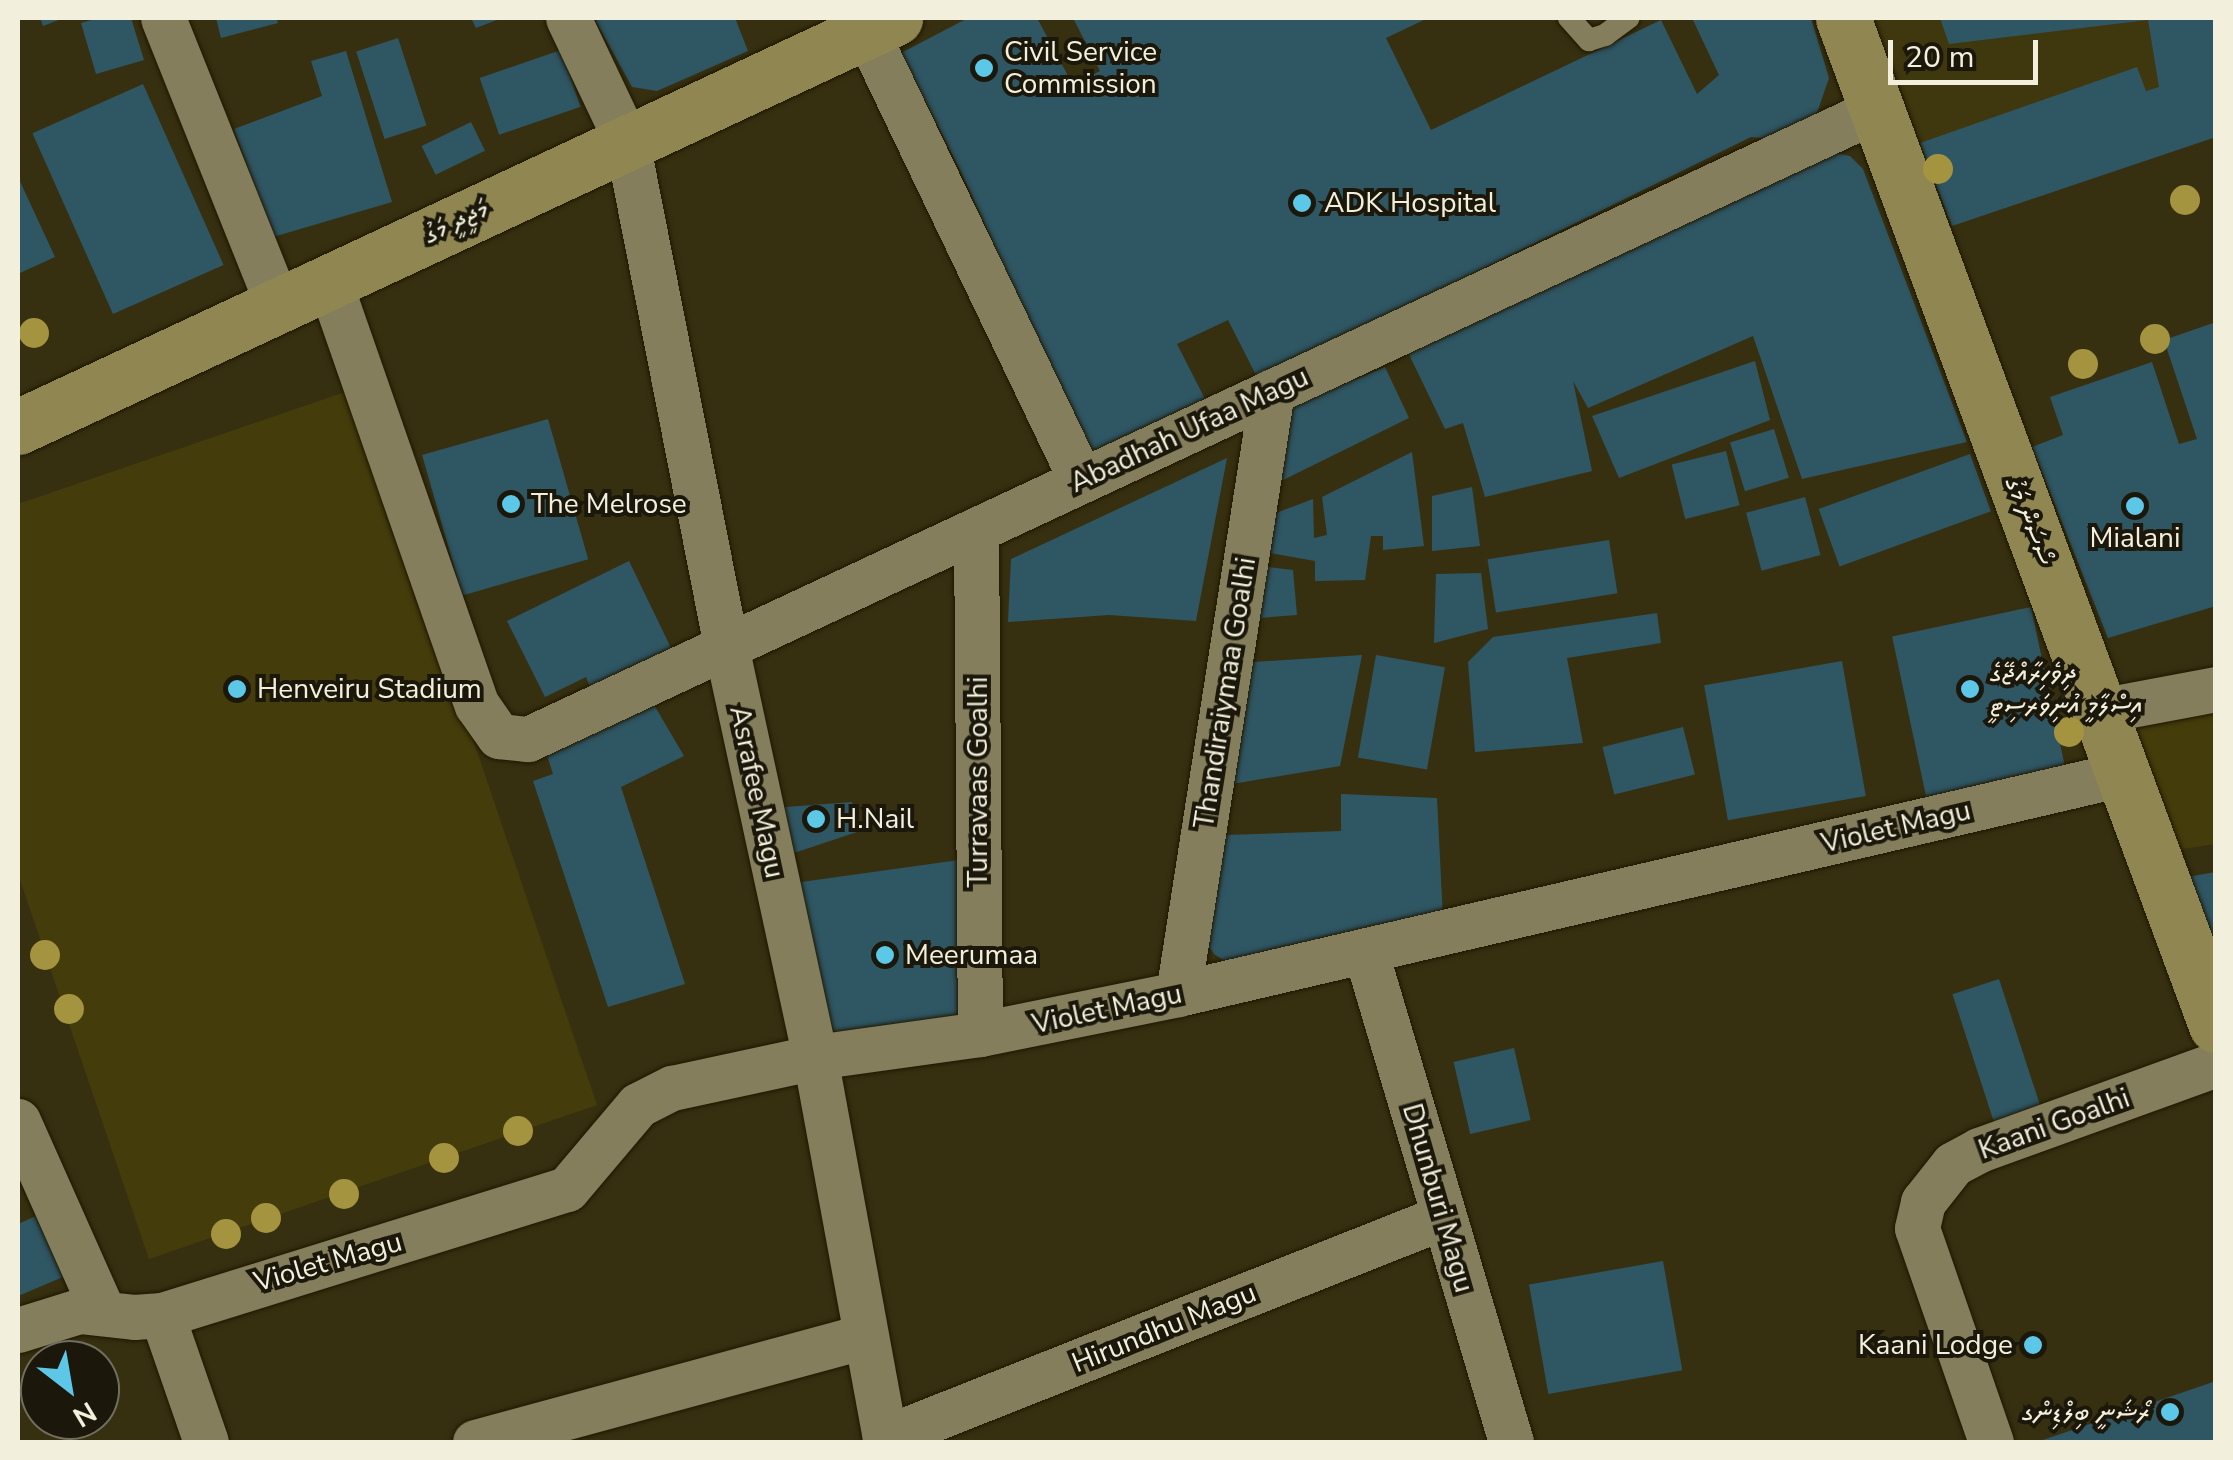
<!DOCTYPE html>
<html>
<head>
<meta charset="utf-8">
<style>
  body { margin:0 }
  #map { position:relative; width:2233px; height:1460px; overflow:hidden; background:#373010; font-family:"Nunito Sans","Noto Sans Thaana",sans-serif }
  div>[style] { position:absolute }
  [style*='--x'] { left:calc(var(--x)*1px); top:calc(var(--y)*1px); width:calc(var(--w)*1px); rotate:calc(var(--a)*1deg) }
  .built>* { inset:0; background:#3f370e }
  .green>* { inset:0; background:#453c0b }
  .building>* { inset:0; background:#2f5663; transform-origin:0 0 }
  .roads { filter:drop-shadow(0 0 2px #1e1800) drop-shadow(0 0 2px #1e1800) }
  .lane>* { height:22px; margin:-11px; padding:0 11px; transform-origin:11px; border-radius:11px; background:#847e5c }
  .street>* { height:45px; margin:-22.5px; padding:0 22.5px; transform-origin:22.5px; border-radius:22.5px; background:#847e5c }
  .secondary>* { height:55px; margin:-27.5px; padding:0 27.5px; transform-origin:27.5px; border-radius:27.5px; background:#8f8652 }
  .trees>* { width:30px; height:30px; margin:-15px; border-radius:50%; background:#a49440 }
  .dots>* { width:28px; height:28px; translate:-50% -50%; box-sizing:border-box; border:5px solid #1b180b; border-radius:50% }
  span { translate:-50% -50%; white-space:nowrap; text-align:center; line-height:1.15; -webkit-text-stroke:8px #1b180b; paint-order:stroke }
  .poi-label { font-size:28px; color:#f2efdc }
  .left { translate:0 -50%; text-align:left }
  .right { translate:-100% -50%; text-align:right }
  .street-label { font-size:28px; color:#f2efdc }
  .frame { position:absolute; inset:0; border:20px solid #f2efdc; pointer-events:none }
  .north { position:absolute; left:20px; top:1340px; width:100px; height:100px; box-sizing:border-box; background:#1b180b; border:2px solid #716e5f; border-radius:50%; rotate:149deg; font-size:28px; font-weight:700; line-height:40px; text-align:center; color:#f2efdc }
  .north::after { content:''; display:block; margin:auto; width:35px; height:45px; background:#5dc7e8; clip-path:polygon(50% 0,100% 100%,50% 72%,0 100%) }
  .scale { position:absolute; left:1888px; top:40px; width:150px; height:45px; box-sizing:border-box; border:5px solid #f2efdc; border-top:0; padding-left:12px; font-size:30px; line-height:35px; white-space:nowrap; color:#f2efdc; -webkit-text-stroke:8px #1b180b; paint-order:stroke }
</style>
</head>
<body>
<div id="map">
  <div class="built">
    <i style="clip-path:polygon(1873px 18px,2215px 18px,2215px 137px,1952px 226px)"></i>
  </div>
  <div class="green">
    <i style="clip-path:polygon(354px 389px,597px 1105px,149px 1259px,18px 874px,18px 504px)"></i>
    <i style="clip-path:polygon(2215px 709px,2215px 844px,2162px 852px,2116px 726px)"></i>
  </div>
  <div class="building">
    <i style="clip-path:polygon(40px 18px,64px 18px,43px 26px)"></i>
    <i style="clip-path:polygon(98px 18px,131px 18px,144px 60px,96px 74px,81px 23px)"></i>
    <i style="clip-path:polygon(216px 18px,276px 18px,278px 23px,221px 38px)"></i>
    <i style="clip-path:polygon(471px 18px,502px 18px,476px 28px)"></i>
    <i style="clip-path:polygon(594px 18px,735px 18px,748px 51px,657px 91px,632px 87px)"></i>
    <i style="clip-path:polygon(968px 18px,1037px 18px,1073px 85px,1100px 71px,1073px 18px,1428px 18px,1386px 38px,1431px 130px,1661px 20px,1697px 94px,1719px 75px,1692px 18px,1811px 18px,1829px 78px,1817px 113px,1769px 139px,1751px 137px,1258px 379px,1228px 320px,1177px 344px,1205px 399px,1090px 456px,961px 172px,901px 53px)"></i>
    <i style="clip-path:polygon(1940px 18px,2216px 18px,2216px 137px,1952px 226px,1920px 143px,2137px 67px,2146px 91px,2159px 87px,2148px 20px,1949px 44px)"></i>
    <i style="left:398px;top:38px;width:92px;height:44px;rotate:72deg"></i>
    <i style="left:561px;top:50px;width:60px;height:86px;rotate:71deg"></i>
    <i style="clip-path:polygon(346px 51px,392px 202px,273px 237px,234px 129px,322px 96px,311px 61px)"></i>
    <i style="left:143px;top:84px;width:198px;height:121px;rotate:66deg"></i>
    <i style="left:471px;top:122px;width:32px;height:55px;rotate:64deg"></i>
    <i style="clip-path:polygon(1835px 153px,1850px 156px,1863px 169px,1967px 442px,1802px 479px,1753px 336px,1588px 408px,1573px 381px,1592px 471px,1485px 497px,1463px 423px,1445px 429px,1405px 346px)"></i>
    <i style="clip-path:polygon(18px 177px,55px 257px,20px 273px,18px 267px)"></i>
    <i style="clip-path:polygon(2216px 322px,2216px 606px,2108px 638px,2032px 447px,2063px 435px,2050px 397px,2152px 362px,2179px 444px,2197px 439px,2164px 340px)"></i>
    <i style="clip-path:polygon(1755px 361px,1770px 420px,1619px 478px,1592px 416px)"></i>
    <i style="clip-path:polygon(1385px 367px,1409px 418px,1281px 481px,1291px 406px)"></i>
    <i style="left:548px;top:419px;width:146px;height:131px;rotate:74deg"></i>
    <i style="left:1774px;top:429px;width:51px;height:46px;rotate:73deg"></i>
    <i style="left:1726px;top:451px;width:56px;height:56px;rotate:76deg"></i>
    <i style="clip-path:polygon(1412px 452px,1424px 546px,1383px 550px,1383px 536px,1371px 536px,1365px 580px,1315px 581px,1315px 561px,1259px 551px,1268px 516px,1313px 499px,1314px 538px,1327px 535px,1322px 497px)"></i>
    <i style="left:1970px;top:454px;width:61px;height:161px;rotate:70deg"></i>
    <i style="clip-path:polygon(1227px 458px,1196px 621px,1109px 615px,1008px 622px,1011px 559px)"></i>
    <i style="clip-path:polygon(1472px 487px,1480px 546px,1432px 551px,1432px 496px)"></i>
    <i style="left:1805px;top:497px;width:60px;height:61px;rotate:75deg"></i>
    <i style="left:1609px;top:540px;width:54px;height:123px;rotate:81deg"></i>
    <i style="clip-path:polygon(629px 561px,672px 650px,591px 689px,586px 677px,545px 697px,507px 621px)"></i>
    <i style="clip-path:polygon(1259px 566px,1293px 570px,1297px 615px,1246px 619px)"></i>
    <i style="clip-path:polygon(1481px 573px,1488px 629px,1434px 643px,1436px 574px)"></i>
    <i style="left:2031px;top:607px;width:164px;height:142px;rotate:78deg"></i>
    <i style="clip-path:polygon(1657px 613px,1661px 643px,1567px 658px,1583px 743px,1475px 752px,1468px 662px,1493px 637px)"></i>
    <i style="clip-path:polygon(1362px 655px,1340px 766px,1226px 785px,1253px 662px)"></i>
    <i style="left:1376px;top:655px;width:70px;height:104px;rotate:10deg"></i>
    <i style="left:1842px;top:661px;width:137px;height:140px;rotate:80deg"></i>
    <i style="clip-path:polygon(650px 698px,684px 756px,621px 787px,685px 984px,608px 1007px,533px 781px,553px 774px,544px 746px)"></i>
    <i style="left:1683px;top:727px;width:49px;height:83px;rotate:76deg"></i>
    <i style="clip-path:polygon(1341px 794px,1437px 798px,1443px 919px,1231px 965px,1214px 954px,1206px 942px,1225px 835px,1341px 831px)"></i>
    <i style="clip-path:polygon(852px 802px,860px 831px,782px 857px,773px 808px)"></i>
    <i style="clip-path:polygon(966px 859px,969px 1025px,822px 1044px,787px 884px)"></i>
    <i style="clip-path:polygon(2216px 872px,2216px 989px,2175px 879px)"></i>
    <i style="left:1999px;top:979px;width:142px;height:49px;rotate:72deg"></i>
    <i style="left:1514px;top:1048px;width:74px;height:62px;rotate:77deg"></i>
    <i style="clip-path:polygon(36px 1216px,63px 1277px,18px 1296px,18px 1224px)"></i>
    <i style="left:1663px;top:1261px;width:111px;height:136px;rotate:80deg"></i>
    <i style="clip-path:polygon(2216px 1381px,2216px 1442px,2037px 1442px)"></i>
  </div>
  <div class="roads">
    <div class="lane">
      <i style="--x:1569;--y:18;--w:30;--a:48"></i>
      <i style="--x:1589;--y:40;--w:17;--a:-17"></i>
      <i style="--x:1605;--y:35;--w:29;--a:-36"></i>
    </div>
    <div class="street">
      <i style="--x:163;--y:18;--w:309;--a:68.2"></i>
      <i style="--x:568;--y:18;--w:137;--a:64.6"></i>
      <i style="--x:627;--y:142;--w:514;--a:78.89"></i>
      <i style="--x:726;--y:646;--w:421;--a:77.8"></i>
      <i style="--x:815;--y:1057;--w:391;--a:79.6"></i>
      <i style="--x:866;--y:31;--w:498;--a:64.4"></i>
      <i style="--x:329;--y:281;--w:449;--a:70.8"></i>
      <i style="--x:477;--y:705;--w:38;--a:55"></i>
      <i style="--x:499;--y:736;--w:29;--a:6"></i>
      <i style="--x:528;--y:739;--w:1490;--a:-25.02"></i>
      <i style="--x:976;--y:530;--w:504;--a:89.55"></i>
      <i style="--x:2099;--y:711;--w:119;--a:-10.6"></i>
      <i style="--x:1366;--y:953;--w:510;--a:73.48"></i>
      <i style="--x:1178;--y:994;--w:610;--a:-81.14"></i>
      <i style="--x:18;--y:1121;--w:207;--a:66"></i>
      <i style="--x:162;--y:1315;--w:134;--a:70.9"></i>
      <i style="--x:18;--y:1330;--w:64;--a:-17.3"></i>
      <i style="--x:79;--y:1311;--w:55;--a:6.2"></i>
      <i style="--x:134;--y:1317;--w:28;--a:-4"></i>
      <i style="--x:162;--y:1315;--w:424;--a:-17.3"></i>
      <i style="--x:567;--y:1189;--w:110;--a:-49.8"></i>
      <i style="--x:638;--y:1105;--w:38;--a:-27"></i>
      <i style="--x:672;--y:1088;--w:146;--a:-12.2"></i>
      <i style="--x:815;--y:1057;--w:167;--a:-7.9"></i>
      <i style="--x:980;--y:1034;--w:202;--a:-11.4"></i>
      <i style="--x:1178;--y:994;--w:969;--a:-13.12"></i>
      <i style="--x:885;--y:1438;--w:600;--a:-21.61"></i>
      <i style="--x:475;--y:1442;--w:403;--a:-15.2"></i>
      <i style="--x:1991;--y:1442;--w:226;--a:-109.1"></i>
      <i style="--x:1917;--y:1228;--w:27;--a:-77"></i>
      <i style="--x:1923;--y:1202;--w:48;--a:-51.7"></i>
      <i style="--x:1953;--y:1164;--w:30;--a:-28"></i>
      <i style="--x:1979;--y:1150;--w:252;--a:-19.9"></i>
    </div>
    <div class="secondary">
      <i style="--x:1843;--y:18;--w:1074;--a:69.68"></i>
      <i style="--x:18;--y:427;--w:968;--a:-25"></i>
    </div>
  </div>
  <div class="trees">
    <i style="left:1938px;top:169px"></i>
    <i style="left:2185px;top:200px"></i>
    <i style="left:34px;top:333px"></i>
    <i style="left:2155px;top:339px"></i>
    <i style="left:2083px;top:364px"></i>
    <i style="left:2069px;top:732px"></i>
    <i style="left:45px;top:955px"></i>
    <i style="left:69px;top:1009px"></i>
    <i style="left:518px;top:1131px"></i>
    <i style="left:444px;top:1158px"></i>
    <i style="left:344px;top:1194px"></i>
    <i style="left:266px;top:1218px"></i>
    <i style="left:226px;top:1234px"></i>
  </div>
  <div class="dots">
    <i style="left:984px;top:68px;background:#5dc7e8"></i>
    <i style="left:1302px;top:203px;background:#5dc7e8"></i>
    <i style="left:511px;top:504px;background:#5dc7e8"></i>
    <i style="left:2135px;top:506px;background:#5dc7e8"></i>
    <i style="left:237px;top:689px;background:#5dc7e8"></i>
    <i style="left:1970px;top:689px;background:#5dc7e8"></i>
    <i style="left:816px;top:819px;background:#5dc7e8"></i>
    <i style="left:885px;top:955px;background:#5dc7e8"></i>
    <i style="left:2033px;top:1345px;background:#5dc7e8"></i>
    <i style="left:2170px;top:1412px;background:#5dc7e8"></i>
  </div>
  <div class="poi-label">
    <span class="left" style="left:1004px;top:68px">Civil Service<br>Commission</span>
    <span class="left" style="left:1324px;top:203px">ADK Hospital</span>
    <span class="left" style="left:531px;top:504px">The Melrose</span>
    <span style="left:2135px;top:538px">Mialani</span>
    <span class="left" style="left:1990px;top:689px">ދިވެހިރާއްޖޭގެ<br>އިސްލާމީ އުނިވަރސިޓީ</span>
    <span class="left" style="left:257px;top:689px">Henveiru Stadium</span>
    <span class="left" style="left:836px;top:819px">H.Nail</span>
    <span class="left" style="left:905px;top:955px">Meerumaa</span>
    <span class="right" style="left:2013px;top:1345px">Kaani Lodge</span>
    <span class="right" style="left:2150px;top:1412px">ރޯޝަނީ ބިލްޑިންގ</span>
  </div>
  <div class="street-label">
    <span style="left:456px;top:222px;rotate:-25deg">މަޖީދީ މަގު</span>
    <span style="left:1189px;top:430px;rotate:-25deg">Abadhah Ufaa Magu</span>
    <span style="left:2029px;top:521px;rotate:69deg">ސޯސަން މަގު</span>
    <span style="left:1225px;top:693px;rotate:-81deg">Thandiraiymaa Goalhi</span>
    <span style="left:978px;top:782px;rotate:-90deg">Turravaas Goalhi</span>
    <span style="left:757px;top:792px;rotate:78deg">Asrafee Magu</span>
    <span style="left:1896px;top:827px;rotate:-13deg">Violet Magu</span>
    <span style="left:1107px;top:1009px;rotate:-12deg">Violet Magu</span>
    <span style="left:2054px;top:1124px;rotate:-20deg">Kaani Goalhi</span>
    <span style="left:1438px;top:1198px;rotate:74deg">Dhunburi Magu</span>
    <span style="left:328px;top:1262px;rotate:-16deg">Violet Magu</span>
    <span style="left:1164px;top:1328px;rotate:-22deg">Hirundhu Magu</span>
  </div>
  <div class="frame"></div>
  <div class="north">N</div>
  <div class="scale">20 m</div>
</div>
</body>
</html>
